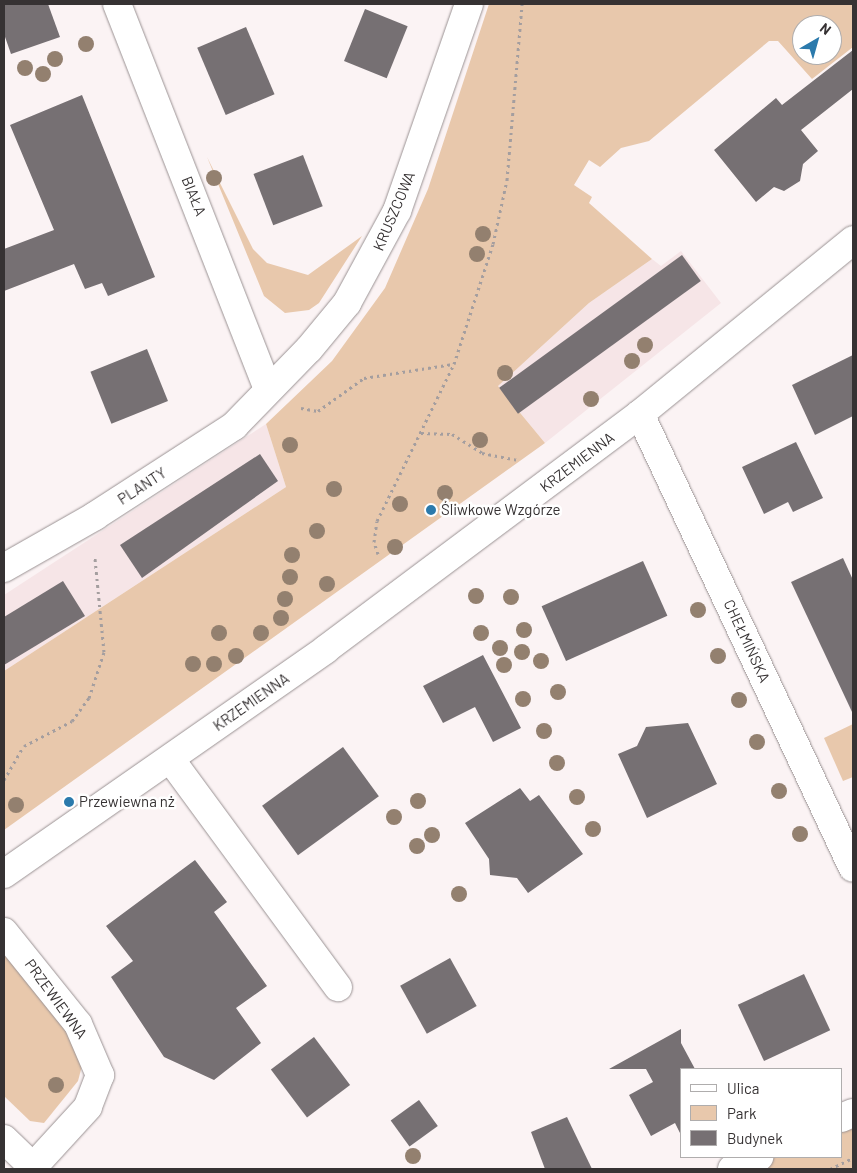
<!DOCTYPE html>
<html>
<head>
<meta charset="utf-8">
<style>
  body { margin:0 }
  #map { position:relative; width:857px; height:1173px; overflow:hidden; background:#fbf3f4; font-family:Barlow,sans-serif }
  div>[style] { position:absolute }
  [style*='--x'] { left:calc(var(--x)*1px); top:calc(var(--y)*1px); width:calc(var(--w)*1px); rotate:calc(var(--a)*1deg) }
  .built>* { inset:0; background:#f6e5e7 }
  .green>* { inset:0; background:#e8c8ac }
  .building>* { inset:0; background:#767073; transform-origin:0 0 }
  .path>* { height:3px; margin-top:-1.5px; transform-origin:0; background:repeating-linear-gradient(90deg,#a49e9f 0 2.5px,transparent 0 6.5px) }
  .roads { filter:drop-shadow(0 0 1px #9a9293) drop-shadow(0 0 1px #9a9293) }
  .minor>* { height:28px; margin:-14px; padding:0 14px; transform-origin:14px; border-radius:14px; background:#fff }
  .trees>* { width:16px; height:16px; margin:-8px; border-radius:50%; background:#93806f }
  .dots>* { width:14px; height:14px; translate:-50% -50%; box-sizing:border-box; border:2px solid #fff; border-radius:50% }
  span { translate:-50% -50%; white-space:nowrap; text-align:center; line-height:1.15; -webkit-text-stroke:5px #fff; paint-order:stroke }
  .street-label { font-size:15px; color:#363233 }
  .poi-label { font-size:15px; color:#363233 }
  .left { translate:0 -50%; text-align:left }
  .frame { position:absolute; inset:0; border:5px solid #363233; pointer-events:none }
  .legend { position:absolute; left:680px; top:1068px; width:162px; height:90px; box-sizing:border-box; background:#fff; border:1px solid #afadad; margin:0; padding:6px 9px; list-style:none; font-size:15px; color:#363233 }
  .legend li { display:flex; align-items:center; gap:10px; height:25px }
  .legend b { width:25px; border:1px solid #afadad }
  .north { position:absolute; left:792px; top:15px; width:50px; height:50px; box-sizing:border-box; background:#fff; border:1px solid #afadad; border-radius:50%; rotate:38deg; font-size:14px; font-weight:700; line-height:20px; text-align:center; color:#363233 }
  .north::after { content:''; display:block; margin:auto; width:18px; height:22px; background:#2b7aac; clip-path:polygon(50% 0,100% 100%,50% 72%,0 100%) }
</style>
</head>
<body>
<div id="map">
  <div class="built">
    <i style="clip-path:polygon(681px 251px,721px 303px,545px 443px,498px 386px,589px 303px,652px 259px,661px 266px)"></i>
    <i style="clip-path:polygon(266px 424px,286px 487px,4px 671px,4px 595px)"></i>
  </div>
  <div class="green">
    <i style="clip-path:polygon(evenodd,489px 4px,853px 4px,853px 47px,812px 79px,778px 41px,769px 41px,649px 141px,621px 148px,600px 167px,589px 160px,574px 185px,592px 197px,589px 203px,652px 259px,589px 303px,498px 386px,545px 443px,4px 830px,4px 671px,286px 487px,266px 424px,332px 361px,385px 288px,428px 189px,489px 4px,802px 25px,832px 25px,832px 55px,802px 55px,802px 25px)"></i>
    <i style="clip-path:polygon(207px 157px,253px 249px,267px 263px,308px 275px,362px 236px,319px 303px,309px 310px,285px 313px,264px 296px)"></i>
    <i style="clip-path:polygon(853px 724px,853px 777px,843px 781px,824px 738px)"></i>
    <i style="clip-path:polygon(4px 953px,60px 1018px,83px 1062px,78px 1081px,44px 1123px,30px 1121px,4px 1096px)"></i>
    <i style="clip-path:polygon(853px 1118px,853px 1169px,743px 1169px,770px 1157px,841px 1157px,841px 1123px)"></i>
  </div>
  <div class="building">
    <i style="clip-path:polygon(4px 4px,48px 4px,60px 37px,11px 54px,4px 34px)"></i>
    <i style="left:365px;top:9px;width:46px;height:56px;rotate:22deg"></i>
    <i style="left:246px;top:27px;width:73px;height:53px;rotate:67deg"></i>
    <i style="clip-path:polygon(853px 50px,853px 89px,801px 130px,818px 151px,803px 164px,800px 181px,784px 191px,774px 187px,756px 202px,714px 150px,776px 98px,782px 105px)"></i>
    <i style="clip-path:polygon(82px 95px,155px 277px,108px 296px,102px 283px,85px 289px,74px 264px,4px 291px,4px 249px,54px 230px,10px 125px)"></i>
    <i style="left:303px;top:155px;width:55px;height:53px;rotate:69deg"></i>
    <i style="left:682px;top:255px;width:32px;height:226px;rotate:54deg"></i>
    <i style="left:147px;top:349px;width:56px;height:61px;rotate:68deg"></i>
    <i style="clip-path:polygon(853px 355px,853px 416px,815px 435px,792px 385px)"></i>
    <i style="clip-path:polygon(796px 442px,823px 498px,793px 512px,788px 502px,764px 514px,742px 467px)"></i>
    <i style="clip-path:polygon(260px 454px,278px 481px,142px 578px,120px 545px)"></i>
    <i style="clip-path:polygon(843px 558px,853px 580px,853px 714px,791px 582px)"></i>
    <i style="left:643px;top:561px;width:60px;height:111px;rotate:66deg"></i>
    <i style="clip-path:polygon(63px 581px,85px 616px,4px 665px,4px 617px)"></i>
    <i style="clip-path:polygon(483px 655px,521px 728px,493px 742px,475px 707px,443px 723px,423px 686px)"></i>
    <i style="clip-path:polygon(688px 723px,717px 784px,647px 818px,618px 754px,637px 746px,646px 727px)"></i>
    <i style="left:343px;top:747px;width:61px;height:100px;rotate:54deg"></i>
    <i style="clip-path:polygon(520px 788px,530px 801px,539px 795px,583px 854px,528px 893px,517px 878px,490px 875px,489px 859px,465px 823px)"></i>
    <i style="clip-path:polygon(195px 860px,227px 902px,214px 912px,267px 986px,236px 1008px,261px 1043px,214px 1080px,164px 1057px,111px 977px,133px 961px,106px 926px)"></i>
    <i style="left:450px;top:958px;width:55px;height:57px;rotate:61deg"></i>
    <i style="left:804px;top:974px;width:62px;height:73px;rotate:65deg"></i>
    <i style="clip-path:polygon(681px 1029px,681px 1043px,695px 1069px,681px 1069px,681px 1135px,675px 1123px,651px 1136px,629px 1095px,653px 1082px,646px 1069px,609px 1069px)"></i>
    <i style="left:314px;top:1037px;width:60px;height:54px;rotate:53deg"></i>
    <i style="left:419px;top:1100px;width:32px;height:35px;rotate:54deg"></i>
    <i style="clip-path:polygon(567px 1117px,592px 1169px,545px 1169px,531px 1132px)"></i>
  </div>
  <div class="path">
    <i style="--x:301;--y:408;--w:17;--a:10"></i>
    <i style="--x:318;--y:411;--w:57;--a:-35.7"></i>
    <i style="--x:364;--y:378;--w:90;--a:-8.9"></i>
    <i style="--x:421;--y:433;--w:31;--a:2"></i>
    <i style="--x:452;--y:434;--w:36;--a:32"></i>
    <i style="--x:482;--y:453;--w:36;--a:11"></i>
    <i style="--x:378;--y:554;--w:13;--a:-108"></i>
    <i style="--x:374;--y:542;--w:21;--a:-82"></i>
    <i style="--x:377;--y:521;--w:175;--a:-63.9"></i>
    <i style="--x:454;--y:364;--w:126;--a:-72"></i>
    <i style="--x:493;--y:244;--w:66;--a:-77.7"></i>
    <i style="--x:507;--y:180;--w:177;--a:-85.1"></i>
    <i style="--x:4;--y:780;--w:39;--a:-60"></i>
    <i style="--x:24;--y:746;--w:54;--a:-27.5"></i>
    <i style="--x:72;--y:721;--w:29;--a:-54"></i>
    <i style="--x:89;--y:698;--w:48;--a:-71.9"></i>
    <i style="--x:104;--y:652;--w:94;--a:-95.5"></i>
    <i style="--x:830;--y:1169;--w:25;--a:-26"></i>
  </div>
  <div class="roads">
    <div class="minor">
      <i style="--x:117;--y:4;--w:414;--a:68.6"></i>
      <i style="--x:640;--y:414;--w:501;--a:64.87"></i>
      <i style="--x:4;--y:568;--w:105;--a:-29.7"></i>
      <i style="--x:95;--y:516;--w:166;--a:-32.9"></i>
      <i style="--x:234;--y:426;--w:107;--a:-45.8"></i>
      <i style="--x:309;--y:349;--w:60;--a:-50.4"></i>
      <i style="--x:347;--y:303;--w:105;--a:-61.5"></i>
      <i style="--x:397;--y:211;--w:219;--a:-70.8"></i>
      <i style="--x:171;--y:760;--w:282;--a:53.7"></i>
      <i style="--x:4;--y:874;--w:393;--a:-34.9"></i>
      <i style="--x:326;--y:649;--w:392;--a:-36.8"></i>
      <i style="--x:640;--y:414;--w:275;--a:-39.2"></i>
      <i style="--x:4;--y:932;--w:118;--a:51.2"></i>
      <i style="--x:78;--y:1024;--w:56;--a:66.7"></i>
      <i style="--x:100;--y:1075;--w:34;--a:111"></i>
      <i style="--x:88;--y:1107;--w:81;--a:132.5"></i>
      <i style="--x:841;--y:1118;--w:13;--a:-23"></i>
      <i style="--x:4;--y:1139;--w:43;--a:44.1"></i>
      <i style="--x:732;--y:1169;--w:30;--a:-24"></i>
    </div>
  </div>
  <div class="trees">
    <i style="left:86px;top:44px"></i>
    <i style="left:55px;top:59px"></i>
    <i style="left:25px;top:68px"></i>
    <i style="left:43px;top:74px"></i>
    <i style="left:214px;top:178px"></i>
    <i style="left:483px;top:234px"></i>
    <i style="left:477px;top:254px"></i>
    <i style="left:645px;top:345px"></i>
    <i style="left:632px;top:361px"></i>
    <i style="left:505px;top:373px"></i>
    <i style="left:591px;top:399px"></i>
    <i style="left:480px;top:440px"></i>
    <i style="left:290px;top:445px"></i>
    <i style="left:334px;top:489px"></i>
    <i style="left:445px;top:493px"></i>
    <i style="left:400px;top:504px"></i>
    <i style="left:317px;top:531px"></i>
    <i style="left:395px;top:547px"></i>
    <i style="left:292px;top:555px"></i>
    <i style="left:290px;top:577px"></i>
    <i style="left:327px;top:584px"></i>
    <i style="left:476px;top:596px"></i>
    <i style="left:511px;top:597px"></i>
    <i style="left:285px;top:599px"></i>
    <i style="left:698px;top:610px"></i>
    <i style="left:281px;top:618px"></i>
    <i style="left:524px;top:630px"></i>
    <i style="left:219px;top:633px"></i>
    <i style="left:261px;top:633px"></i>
    <i style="left:481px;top:633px"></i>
    <i style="left:500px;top:648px"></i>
    <i style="left:522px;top:652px"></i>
    <i style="left:236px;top:656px"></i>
    <i style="left:718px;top:656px"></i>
    <i style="left:541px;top:661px"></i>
    <i style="left:193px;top:664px"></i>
    <i style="left:214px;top:664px"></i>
    <i style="left:504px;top:665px"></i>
    <i style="left:558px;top:692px"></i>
    <i style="left:523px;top:699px"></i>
    <i style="left:739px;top:700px"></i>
    <i style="left:544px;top:731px"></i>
    <i style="left:757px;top:742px"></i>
    <i style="left:557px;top:763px"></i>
    <i style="left:779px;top:791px"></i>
    <i style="left:577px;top:797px"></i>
    <i style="left:418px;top:801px"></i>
    <i style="left:16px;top:805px"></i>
    <i style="left:394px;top:817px"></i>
    <i style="left:593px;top:829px"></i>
    <i style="left:800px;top:834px"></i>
    <i style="left:432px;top:835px"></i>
    <i style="left:417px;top:846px"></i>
    <i style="left:459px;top:894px"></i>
    <i style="left:56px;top:1085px"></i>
    <i style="left:413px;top:1156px"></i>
  </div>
  <div class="dots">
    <i style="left:431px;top:510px;background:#2b7aac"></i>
    <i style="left:69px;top:802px;background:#2b7aac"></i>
  </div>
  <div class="street-label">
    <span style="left:194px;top:196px;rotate:68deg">BIAŁA</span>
    <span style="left:394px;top:211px;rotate:-67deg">KRUSZCOWA</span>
    <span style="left:577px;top:462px;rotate:-37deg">KRZEMIENNA</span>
    <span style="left:142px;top:486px;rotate:-33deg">PLANTY</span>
    <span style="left:747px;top:641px;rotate:65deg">CHEŁMIŃSKA</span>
    <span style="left:251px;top:702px;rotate:-35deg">KRZEMIENNA</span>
    <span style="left:56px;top:999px;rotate:54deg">PRZEWIEWNA</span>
  </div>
  <div class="poi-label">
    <span class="left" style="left:441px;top:510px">Śliwkowe Wzgórze</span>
    <span class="left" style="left:79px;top:802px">Przewiewna nż</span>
  </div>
  <div class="frame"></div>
  <ul class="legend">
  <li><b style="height:6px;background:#fff"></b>Ulica</li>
  <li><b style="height:14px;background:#e8c8ac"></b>Park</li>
  <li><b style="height:14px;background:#767073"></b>Budynek</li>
  </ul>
  <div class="north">N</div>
</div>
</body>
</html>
